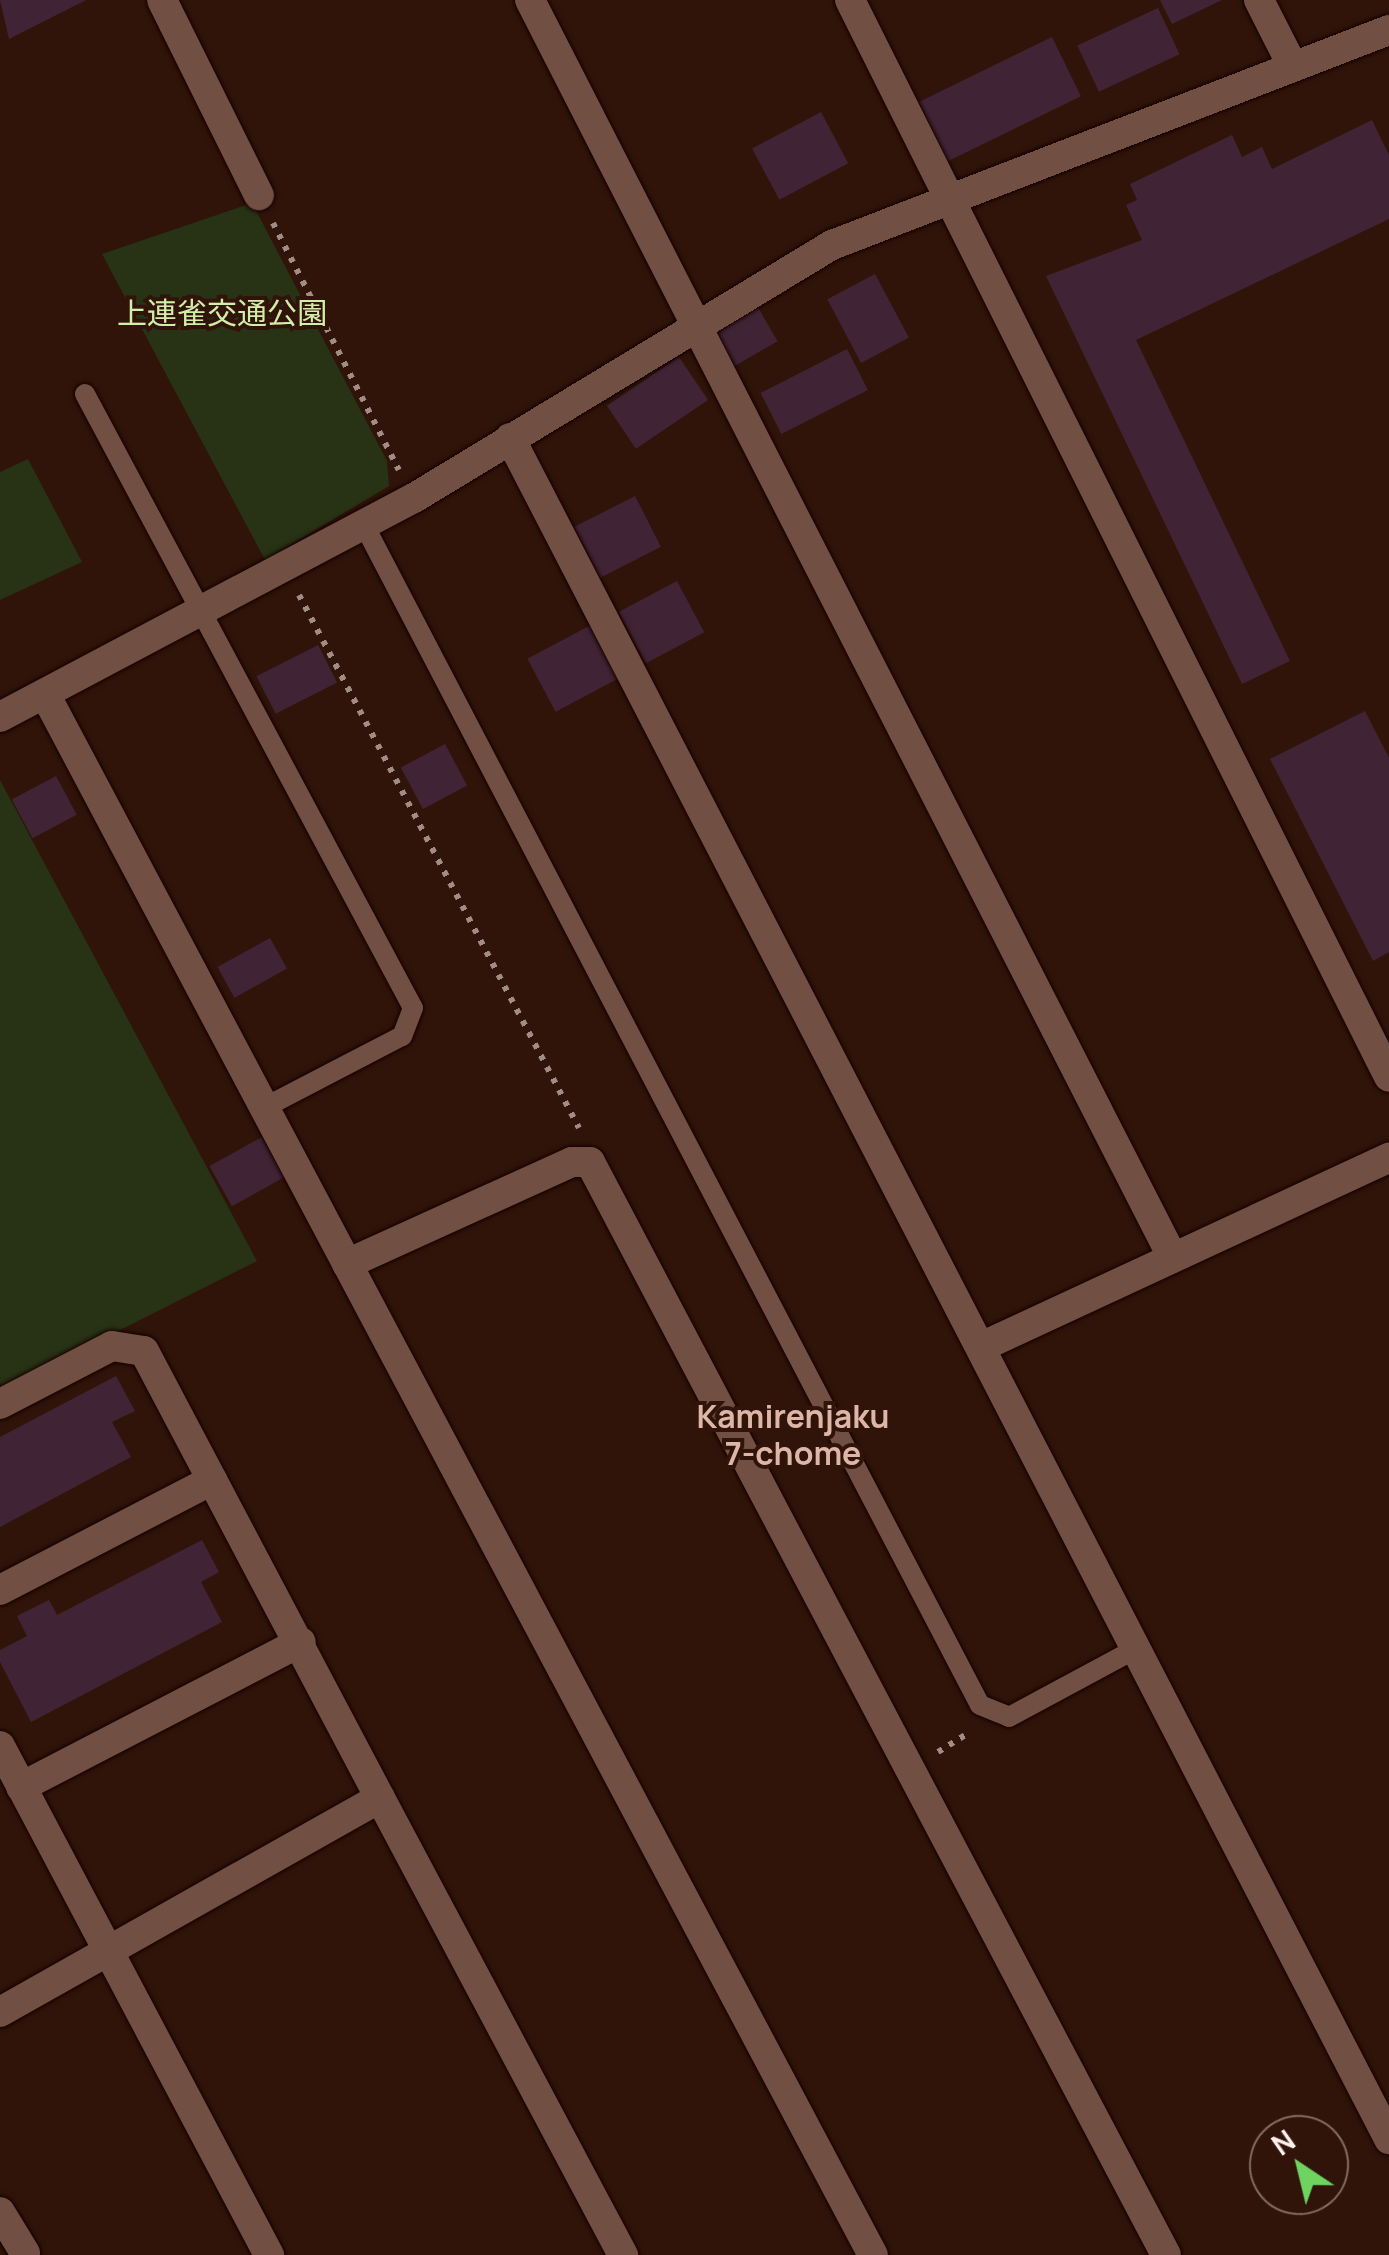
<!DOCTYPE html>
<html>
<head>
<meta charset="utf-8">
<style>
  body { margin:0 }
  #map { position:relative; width:1389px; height:2255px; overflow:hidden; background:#301409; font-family:Manrope,"Noto Sans JP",sans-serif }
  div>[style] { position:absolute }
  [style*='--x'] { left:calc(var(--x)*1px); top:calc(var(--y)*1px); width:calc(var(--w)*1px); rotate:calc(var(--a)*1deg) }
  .green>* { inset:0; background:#283214 }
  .building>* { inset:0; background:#402435; transform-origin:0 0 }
  .path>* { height:6px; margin-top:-3px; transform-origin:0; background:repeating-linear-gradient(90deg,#a18d86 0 5px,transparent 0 13px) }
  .roads { filter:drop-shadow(0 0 2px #160100) drop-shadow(0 0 2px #160100) }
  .service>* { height:20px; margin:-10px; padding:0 10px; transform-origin:10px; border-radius:10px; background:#714f43 }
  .minor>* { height:30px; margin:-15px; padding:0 15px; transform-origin:15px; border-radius:15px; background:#714f43 }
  span { translate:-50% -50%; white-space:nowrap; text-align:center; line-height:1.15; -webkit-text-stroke:8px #301409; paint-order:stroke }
  .park-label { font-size:30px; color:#d3eea9 }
  .neighbourhood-label { font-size:32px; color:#ddb6a8; font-weight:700 }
  .north { position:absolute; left:1249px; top:2115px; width:100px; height:100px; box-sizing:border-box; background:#301409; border:2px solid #826c64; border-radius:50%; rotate:325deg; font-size:28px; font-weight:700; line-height:40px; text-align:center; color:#fdf0ec }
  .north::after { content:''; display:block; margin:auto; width:35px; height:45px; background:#6ed360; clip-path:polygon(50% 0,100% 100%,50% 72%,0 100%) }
</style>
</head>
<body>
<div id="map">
  <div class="green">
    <i style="clip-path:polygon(252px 203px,387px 461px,389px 486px,265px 560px,102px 254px)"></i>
    <i style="clip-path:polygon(28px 459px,82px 562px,0 600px,0 472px)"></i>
    <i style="clip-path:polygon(0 780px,257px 1261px,3px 1389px,0 1383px)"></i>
  </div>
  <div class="building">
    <i style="clip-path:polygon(0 0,86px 0,9px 39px)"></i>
    <i style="clip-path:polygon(1160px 0,1222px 0,1172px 24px)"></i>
    <i style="left:1158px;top:8px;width:51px;height:89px;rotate:65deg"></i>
    <i style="left:1052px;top:37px;width:66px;height:148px;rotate:64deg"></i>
    <i style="left:821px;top:112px;width:58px;height:78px;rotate:62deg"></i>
    <i style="clip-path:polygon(1372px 120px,1389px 155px,1389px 219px,1136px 340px,1290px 661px,1242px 684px,1046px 276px,1142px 240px,1126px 205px,1137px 200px,1130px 184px,1232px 135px,1242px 157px,1262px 147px,1272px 169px)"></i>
    <i style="left:875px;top:274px;width:72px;height:54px;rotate:62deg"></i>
    <i style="left:756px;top:304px;width:43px;height:53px;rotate:60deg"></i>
    <i style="left:847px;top:349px;width:46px;height:97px;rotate:63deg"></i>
    <i style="left:679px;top:357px;width:52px;height:87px;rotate:56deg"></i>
    <i style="left:635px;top:496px;width:57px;height:68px;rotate:63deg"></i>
    <i style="left:677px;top:581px;width:58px;height:66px;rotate:62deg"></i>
    <i style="left:591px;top:625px;width:60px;height:72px;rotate:62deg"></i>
    <i style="left:318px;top:645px;width:42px;height:69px;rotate:63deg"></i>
    <i style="clip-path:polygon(1365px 711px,1389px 758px,1389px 952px,1373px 961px,1270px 759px)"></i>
    <i style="left:445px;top:744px;width:47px;height:50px;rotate:62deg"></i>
    <i style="left:56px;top:776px;width:44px;height:50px;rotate:62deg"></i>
    <i style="left:270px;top:938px;width:35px;height:60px;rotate:61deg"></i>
    <i style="left:262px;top:1137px;width:46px;height:60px;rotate:61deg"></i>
    <i style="clip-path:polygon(116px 1376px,135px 1411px,112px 1422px,131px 1457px,0 1527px,0 1437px)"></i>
    <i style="clip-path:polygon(202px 1540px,219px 1572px,201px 1582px,222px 1622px,31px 1722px,0 1662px,0 1650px,27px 1636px,17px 1616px,49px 1600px,57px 1615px)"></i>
  </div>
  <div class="path">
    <i style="--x:273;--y:223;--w:277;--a:63"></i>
    <i style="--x:299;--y:595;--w:602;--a:62.29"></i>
    <i style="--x:938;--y:1752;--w:38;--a:-32"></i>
  </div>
  <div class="roads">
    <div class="service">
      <i style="--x:85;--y:394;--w:696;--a:61.89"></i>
      <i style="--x:413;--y:1008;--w:30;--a:111"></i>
      <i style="--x:402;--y:1036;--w:158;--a:152.5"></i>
      <i style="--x:363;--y:523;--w:1333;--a:62.44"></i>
      <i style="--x:980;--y:1705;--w:31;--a:22"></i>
      <i style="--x:1009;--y:1717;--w:145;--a:-28.3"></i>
    </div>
    <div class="minor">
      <i style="--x:162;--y:0;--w:218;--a:63.6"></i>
      <i style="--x:530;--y:0;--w:1411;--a:62.93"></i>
      <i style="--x:850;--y:0;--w:1204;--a:63.41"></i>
      <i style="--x:1259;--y:0;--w:75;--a:63.1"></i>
      <i style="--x:510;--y:438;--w:1915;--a:62.67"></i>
      <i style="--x:45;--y:694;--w:1767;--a:62.06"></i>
      <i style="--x:0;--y:717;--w:468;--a:-27.9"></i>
      <i style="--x:414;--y:498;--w:489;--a:-31.2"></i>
      <i style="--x:832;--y:245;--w:597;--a:-21.11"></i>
      <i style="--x:347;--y:1264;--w:247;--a:-24.4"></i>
      <i style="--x:572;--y:1162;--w:18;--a:0"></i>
      <i style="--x:590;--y:1162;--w:1235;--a:62.21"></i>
      <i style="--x:981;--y:1347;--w:450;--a:-24.9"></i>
      <i style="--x:0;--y:1404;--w:126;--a:-27.4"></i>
      <i style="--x:112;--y:1346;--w:32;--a:9"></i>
      <i style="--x:144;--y:1351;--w:505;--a:62.17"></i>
      <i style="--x:0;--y:1590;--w:239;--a:-27.4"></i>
      <i style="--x:0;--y:1746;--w:576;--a:62.14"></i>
      <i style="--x:21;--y:1787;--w:315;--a:-27.4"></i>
      <i style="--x:0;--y:2012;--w:436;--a:-29.4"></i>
      <i style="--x:380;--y:1798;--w:518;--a:62"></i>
      <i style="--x:0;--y:2212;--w:48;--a:58.6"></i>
    </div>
  </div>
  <div class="park-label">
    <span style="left:222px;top:313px">上連雀交通公園</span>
  </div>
  <div class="neighbourhood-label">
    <span style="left:793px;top:1435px">Kamirenjaku<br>7-chome</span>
  </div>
  <div class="north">N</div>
</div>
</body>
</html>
